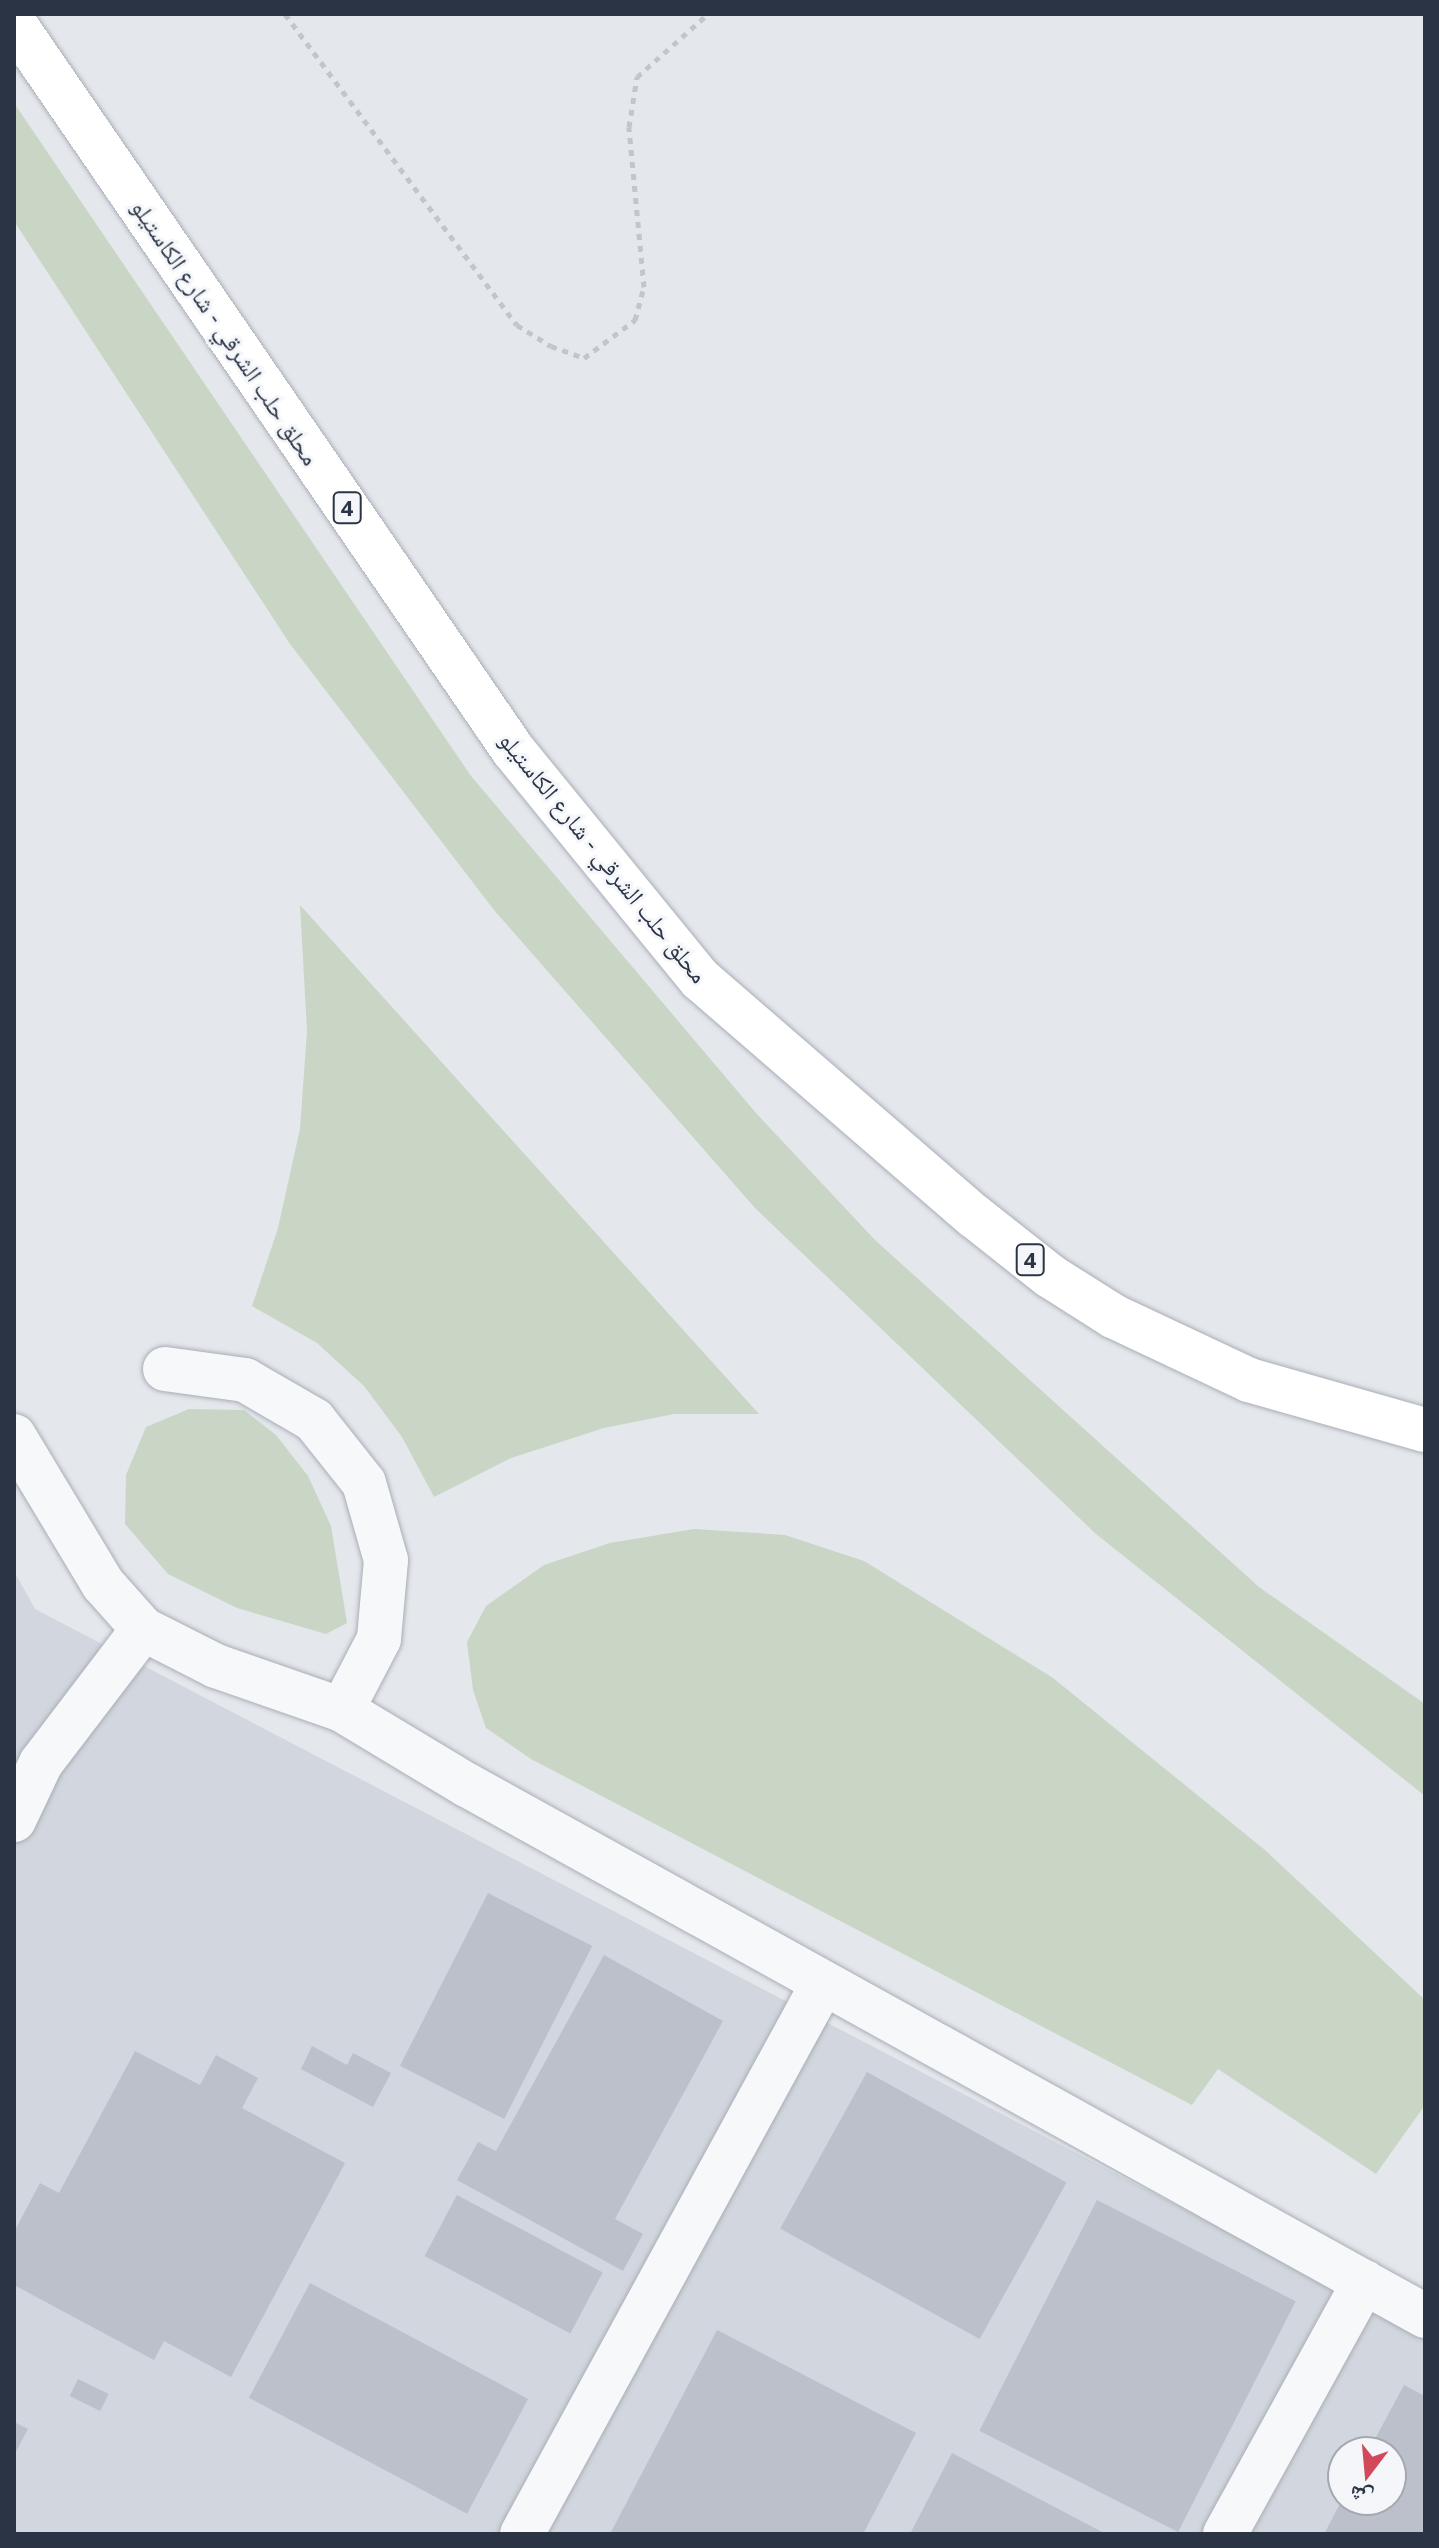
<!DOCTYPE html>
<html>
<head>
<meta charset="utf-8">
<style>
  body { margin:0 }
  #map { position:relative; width:1439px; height:2548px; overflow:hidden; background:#e4e7ec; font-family:"Open Sans","Noto Naskh Arabic",sans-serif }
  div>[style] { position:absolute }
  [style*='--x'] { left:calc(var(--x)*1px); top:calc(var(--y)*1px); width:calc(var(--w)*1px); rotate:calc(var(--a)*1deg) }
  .built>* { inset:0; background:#d2d6de }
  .green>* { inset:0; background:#c9d6c5 }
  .building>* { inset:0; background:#bbc0ca; transform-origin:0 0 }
  .path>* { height:5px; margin-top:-2.5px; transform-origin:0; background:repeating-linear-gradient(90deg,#c2c5cb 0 6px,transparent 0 12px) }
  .roads { filter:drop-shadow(0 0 2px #a9aeb7) drop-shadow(0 0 2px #a9aeb7) }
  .minor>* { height:44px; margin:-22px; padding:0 22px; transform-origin:22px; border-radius:22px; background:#f7f8fa }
  .highway>* { height:44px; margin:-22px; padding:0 22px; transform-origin:22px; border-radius:22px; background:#fff }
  span { translate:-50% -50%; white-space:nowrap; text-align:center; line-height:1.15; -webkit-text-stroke:6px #f4f6f9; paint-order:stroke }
  .shield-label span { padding:2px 6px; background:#f4f6f9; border:2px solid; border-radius:6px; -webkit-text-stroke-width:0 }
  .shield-label { font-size:22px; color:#2b3445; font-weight:700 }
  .street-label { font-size:24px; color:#2b3445 }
  .frame { position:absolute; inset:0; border:16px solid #2b3445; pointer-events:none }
  .north { position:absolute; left:1327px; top:2436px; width:80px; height:80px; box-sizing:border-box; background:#f4f6f9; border:2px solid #a4a8b1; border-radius:50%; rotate:196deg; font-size:22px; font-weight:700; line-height:32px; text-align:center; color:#2b3445 }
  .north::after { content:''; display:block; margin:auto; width:28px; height:36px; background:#d1495b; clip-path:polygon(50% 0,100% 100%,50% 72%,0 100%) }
</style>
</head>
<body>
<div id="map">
  <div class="built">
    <i style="clip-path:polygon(evenodd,14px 1571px,35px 1609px,1425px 2335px,1425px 2534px,14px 2534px,14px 1571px,1343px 2452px,1391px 2452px,1391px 2500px,1343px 2500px,1343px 2452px)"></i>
  </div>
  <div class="green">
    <i style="clip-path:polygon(14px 103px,471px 776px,756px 1113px,875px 1240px,1259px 1587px,1425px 1704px,1425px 1796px,1096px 1534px,755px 1208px,494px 910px,290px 644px,14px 221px)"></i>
    <i style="clip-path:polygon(300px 905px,759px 1414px,674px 1414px,604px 1428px,511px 1458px,434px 1497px,402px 1437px,364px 1386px,317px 1343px,252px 1306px,278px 1228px,300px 1129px,307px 1031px)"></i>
    <i style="clip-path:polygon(189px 1409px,244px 1410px,276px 1435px,308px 1476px,331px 1526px,347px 1623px,326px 1634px,237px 1608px,168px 1574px,125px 1524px,126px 1475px,146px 1427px)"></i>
    <i style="clip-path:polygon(694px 1529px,785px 1535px,864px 1561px,1053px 1678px,1265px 1850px,1425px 2000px,1425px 2105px,1376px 2174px,1218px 2069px,1192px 2105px,531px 1759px,486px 1728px,473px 1690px,467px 1642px,486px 1606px,544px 1565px,610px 1543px)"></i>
  </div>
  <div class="building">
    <i style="left:488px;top:1893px;width:117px;height:194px;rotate:27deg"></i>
    <i style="clip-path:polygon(604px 1955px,723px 2021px,615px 2219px,643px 2234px,623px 2271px,457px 2180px,478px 2142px,496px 2151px)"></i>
    <i style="clip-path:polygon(312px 2046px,347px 2065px,353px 2053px,391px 2073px,373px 2107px,301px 2069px)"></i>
    <i style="clip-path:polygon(135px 2051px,200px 2085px,216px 2055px,258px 2078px,242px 2108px,345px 2163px,231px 2377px,164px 2341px,154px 2360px,14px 2285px,14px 2232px,40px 2183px,59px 2193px)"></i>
    <i style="left:867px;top:2072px;width:228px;height:179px;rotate:29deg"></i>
    <i style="left:457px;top:2195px;width:165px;height:69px;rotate:28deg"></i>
    <i style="left:1097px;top:2200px;width:223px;height:259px;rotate:27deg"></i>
    <i style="left:310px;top:2283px;width:247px;height:130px;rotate:28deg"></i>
    <i style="clip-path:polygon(717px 2330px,916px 2433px,863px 2534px,610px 2534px)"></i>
    <i style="left:78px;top:2379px;width:34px;height:19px;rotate:26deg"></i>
    <i style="clip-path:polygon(1404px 2385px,1425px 2396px,1425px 2534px,1324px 2534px,1342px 2500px,1391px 2500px,1391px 2452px,1368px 2452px)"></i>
    <i style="clip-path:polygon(14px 2422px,28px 2429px,14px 2455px)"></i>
    <i style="clip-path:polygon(952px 2453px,1106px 2534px,910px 2534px)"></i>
  </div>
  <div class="path">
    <i style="--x:285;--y:14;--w:388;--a:53.3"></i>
    <i style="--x:517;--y:325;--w:40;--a:32"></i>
    <i style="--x:551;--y:346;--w:35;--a:20"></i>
    <i style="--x:584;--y:358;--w:64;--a:-36.7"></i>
    <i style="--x:635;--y:320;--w:34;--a:-75"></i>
    <i style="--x:644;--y:287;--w:161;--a:-95.4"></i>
    <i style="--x:629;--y:127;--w:51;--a:-80.9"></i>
    <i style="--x:637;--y:77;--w:95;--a:-41.6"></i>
  </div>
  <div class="roads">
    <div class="minor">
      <i style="--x:165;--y:1369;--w:81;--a:7.8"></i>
      <i style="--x:245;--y:1380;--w:80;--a:30.1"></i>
      <i style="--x:314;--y:1420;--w:80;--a:51.6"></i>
      <i style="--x:364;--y:1483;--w:80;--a:74.1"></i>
      <i style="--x:386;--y:1560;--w:79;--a:95.1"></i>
      <i style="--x:379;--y:1639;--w:80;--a:117.5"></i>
      <i style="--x:14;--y:1436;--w:173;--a:59"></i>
      <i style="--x:103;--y:1584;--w:60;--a:48.4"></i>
      <i style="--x:143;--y:1629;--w:82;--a:26.9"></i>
      <i style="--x:216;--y:1666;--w:133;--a:19.2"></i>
      <i style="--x:342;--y:1710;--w:146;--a:31"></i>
      <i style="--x:467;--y:1785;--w:1095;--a:29"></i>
      <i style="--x:14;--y:1820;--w:63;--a:-64.7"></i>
      <i style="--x:41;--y:1763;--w:168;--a:-52.7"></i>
      <i style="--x:522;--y:2534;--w:628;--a:-61.35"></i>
      <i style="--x:1225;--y:2534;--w:288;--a:-61.1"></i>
    </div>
    <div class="highway">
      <i style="--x:14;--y:23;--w:882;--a:55.53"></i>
      <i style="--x:513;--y:750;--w:296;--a:50.8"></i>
      <i style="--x:700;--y:979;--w:362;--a:40.9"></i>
      <i style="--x:974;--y:1216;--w:97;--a:38.3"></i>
      <i style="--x:1050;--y:1276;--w:75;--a:32.4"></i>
      <i style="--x:1113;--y:1316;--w:150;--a:25.2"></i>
      <i style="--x:1249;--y:1380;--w:183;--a:15.9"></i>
    </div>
  </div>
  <div class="shield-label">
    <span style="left:347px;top:508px">4</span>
    <span style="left:1030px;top:1260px">4</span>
  </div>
  <div class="street-label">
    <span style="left:226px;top:332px;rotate:56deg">محلق حلب الشرقي - شارع الكاستيلو</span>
    <span style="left:604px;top:857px;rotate:51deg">محلق حلب الشرقي - شارع الكاستيلو</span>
  </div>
  <div class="frame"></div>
  <div class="north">ش</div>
</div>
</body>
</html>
